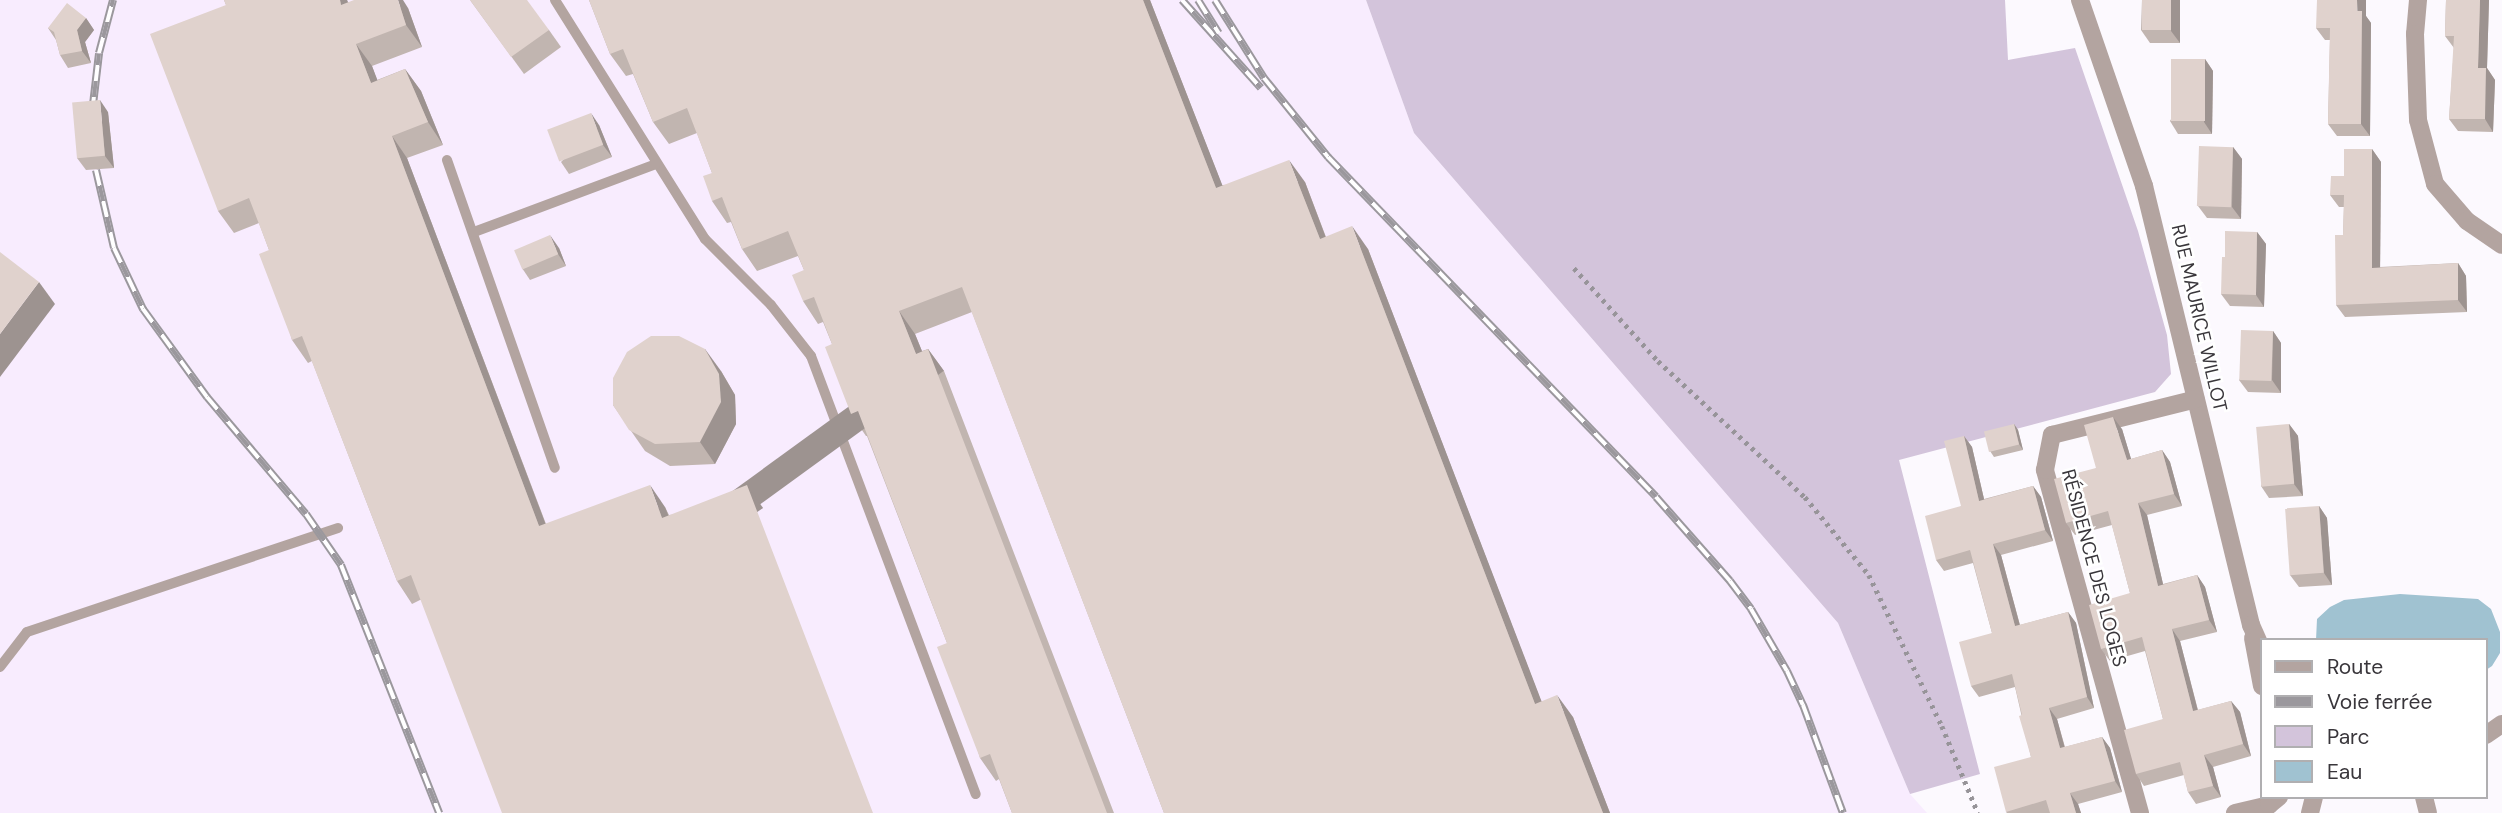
<!DOCTYPE html>
<html>
<head>
<meta charset="utf-8">
<style>
  body { margin:0 }
  #map { position:relative; width:2502px; height:813px; overflow:hidden; background:#fcf9fe; font-family:"DM Sans",sans-serif }
  div>[style] { position:absolute }
  [style*='--x'] { left:calc(var(--x)*1px); top:calc(var(--y)*1px); width:calc(var(--w)*1px); rotate:calc(var(--a)*1deg) }
  .built>* { inset:0; background:#f8ecfe }
  .green>* { inset:0; background:#d3c4db }
  .water>* { inset:0; background:#a0c2d1 }
  .path>* { height:4.5px; margin-top:-2.25px; transform-origin:0; background:repeating-linear-gradient(90deg,#979499 0 3.5px,transparent 0 8.5px) }
  .lane>* { height:10px; margin:-5px; padding:0 5px; transform-origin:5px; border-radius:5px; background:#b3a4a0 }
  .street>* { height:18px; margin:-9px; padding:0 9px; transform-origin:9px; border-radius:9px; background:#b3a4a0 }
  .rail>* { height:8px; margin-top:-4px; transform-origin:0; background:repeating-linear-gradient(90deg,#fff 0 16px,#9b989d 0 32px); box-sizing:border-box; border-block:2px solid #9b989d }
  .wall>* { inset:0; background:#c1b5b0 }
  .shaded-wall>* { inset:0; background:#9d9390; transform-origin:0 0 }
  .building>* { inset:0; background:#e0d2cd; transform-origin:0 0 }
  span { translate:-50% -50%; white-space:nowrap; text-align:center; line-height:1.15; -webkit-text-stroke:5px #fff; paint-order:stroke }
  .street-label { font-size:19px; color:#39363b }
  .legend { position:absolute; left:2260px; top:638px; width:228px; height:161px; box-sizing:border-box; background:#fff; border:2px solid #b0afb1; margin:0; padding:9px 12px; list-style:none; font-size:21px; color:#39363b }
  .legend li { display:flex; align-items:center; gap:14px; height:35px }
  .legend b { width:35px; border:2px solid #b0afb1 }
</style>
</head>
<body>
<div id="map">
  <div class="built">
    <i style="clip-path:polygon(0 0,1366px 0,1414px 133px,1838px 623px,1910px 794px,1927px 813px,0 813px)"></i>
  </div>
  <div class="green">
    <i style="clip-path:polygon(1366px 0,2005px 0,2008px 60px,2075px 48px,2138px 231px,2167px 335px,2171px 374px,2155px 392px,1899px 460px,1980px 774px,1910px 794px,1838px 623px,1414px 133px)"></i>
  </div>
  <div class="water">
    <i style="clip-path:polygon(2400px 594px,2478px 599px,2491px 609px,2500px 632px,2500px 653px,2492px 666px,2486px 670px,2486px 640px,2316px 640px,2317px 619px,2330px 607px,2344px 600px)"></i>
  </div>
  <div class="path">
    <i style="--x:1574;--y:268;--w:125;--a:47.9"></i>
    <i style="--x:1658;--y:361;--w:200;--a:42.8"></i>
    <i style="--x:1805;--y:497;--w:101;--a:50.6"></i>
    <i style="--x:1869;--y:575;--w:168;--a:64.2"></i>
    <i style="--x:1942;--y:726;--w:94;--a:67.5"></i>
  </div>
  <div class="lane">
    <i style="--x:555;--y:0;--w:282;--a:57.9"></i>
    <i style="--x:705;--y:239;--w:93;--a:45"></i>
    <i style="--x:771;--y:305;--w:65;--a:51.9"></i>
    <i style="--x:811;--y:356;--w:468;--a:69.4"></i>
    <i style="--x:447;--y:160;--w:326;--a:70.7"></i>
    <i style="--x:474;--y:232;--w:194;--a:-20.5"></i>
    <i style="--x:0;--y:667;--w:44;--a:-52.4"></i>
    <i style="--x:27;--y:632;--w:328;--a:-18.5"></i>
  </div>
  <div class="street">
    <i style="--x:2080;--y:0;--w:197;--a:71"></i>
    <i style="--x:2144;--y:186;--w:452;--a:76.3"></i>
    <i style="--x:2251;--y:625;--w:27;--a:66"></i>
    <i style="--x:2418;--y:0;--w:34;--a:95"></i>
    <i style="--x:2415;--y:34;--w:86;--a:88"></i>
    <i style="--x:2418;--y:120;--w:66;--a:75.1"></i>
    <i style="--x:2435;--y:184;--w:49;--a:49.1"></i>
    <i style="--x:2467;--y:221;--w:42;--a:34.4"></i>
    <i style="--x:2253;--y:638;--w:49;--a:79.4"></i>
    <i style="--x:2486;--y:735;--w:19;--a:-35"></i>
    <i style="--x:2424;--y:797;--w:16;--a:76"></i>
    <i style="--x:2140;--y:813;--w:356;--a:-105.5"></i>
    <i style="--x:2045;--y:470;--w:36;--a:-79"></i>
    <i style="--x:2052;--y:435;--w:148;--a:-14"></i>
    <i style="--x:2235;--y:813;--w:35;--a:-13"></i>
    <i style="--x:2269;--y:805;--w:13;--a:-39"></i>
    <i style="--x:2310;--y:813;--w:16;--a:-76"></i>
  </div>
  <div class="rail">
    <i style="--x:1182;--y:0;--w:118;--a:48.1"></i>
    <i style="--x:1198;--y:0;--w:39;--a:58"></i>
    <i style="--x:1215;--y:0;--w:92;--a:57.9"></i>
    <i style="--x:1264;--y:78;--w:102;--a:51"></i>
    <i style="--x:1328;--y:157;--w:472;--a:46"></i>
    <i style="--x:1656;--y:497;--w:112;--a:48.6"></i>
    <i style="--x:1730;--y:581;--w:35;--a:53"></i>
    <i style="--x:1751;--y:609;--w:72;--a:59.9"></i>
    <i style="--x:1787;--y:671;--w:38;--a:65"></i>
    <i style="--x:1803;--y:705;--w:115;--a:69.7"></i>
    <i style="--x:92;--y:113;--w:60;--a:-83.3"></i>
    <i style="--x:99;--y:53;--w:55;--a:-75.2"></i>
    <i style="--x:96;--y:170;--w:80;--a:77"></i>
    <i style="--x:114;--y:248;--w:68;--a:64.6"></i>
    <i style="--x:143;--y:309;--w:109;--a:54"></i>
    <i style="--x:207;--y:397;--w:153;--a:49.8"></i>
    <i style="--x:306;--y:514;--w:62;--a:55.5"></i>
    <i style="--x:341;--y:565;--w:267;--a:68.4"></i>
  </div>
  <div class="wall">
    <i style="clip-path:polygon(224px 0,347px 0,348px 2px,408px 8px,422px 47px,372px 66px,377px 80px,405px 69px,421px 91px,443px 145px,407px 158px,546px 524px,665px 507px,669px 515px,763px 508px,420px 600px,412px 604px,397px 581px,312px 361px,308px 363px,292px 340px,269px 250px,259px 223px,234px 233px,218px 211px,226px 5px)"></i>
    <i style="clip-path:polygon(470px 0,549px 30px,561px 47px,524px 74px)"></i>
    <i style="clip-path:polygon(589px 0,1150px 0,1222px 185px,1305px 182px,1326px 237px,1368px 249px,1541px 701px,1573px 717px,1610px 813px,1164px 813px,972px 312px,915px 334px,922px 351px,928px 349px,944px 371px,1114px 813px,1012px 813px,999px 779px,996px 781px,980px 758px,947px 643px,867px 436px,866px 436px,851px 414px,832px 344px,823px 322px,818px 324px,803px 301px,804px 270px,798px 256px,757px 271px,742px 249px,731px 222px,727px 223px,712px 201px,712px 173px,697px 133px,669px 144px,653px 122px,633px 74px,626px 76px,610px 54px)"></i>
    <i style="clip-path:polygon(2142px 0,2180px 0,2180px 43px,2150px 43px,2141px 30px)"></i>
    <i style="clip-path:polygon(2446px 0,2489px 0,2487px 68px,2495px 80px,2493px 132px,2458px 131px,2449px 119px,2454px 48px,2445px 36px)"></i>
    <i style="clip-path:polygon(2366px 16px,2371px 23px,2370px 136px,2337px 136px,2328px 124px,2330px 40px,2325px 40px,2316px 28px)"></i>
    <i style="clip-path:polygon(86px 18px,94px 30px,85px 42px,91px 63px,68px 68px,60px 55px,56px 40px,48px 28px)"></i>
    <i style="clip-path:polygon(2205px 59px,2213px 71px,2212px 134px,2178px 134px,2170px 121px)"></i>
    <i style="clip-path:polygon(108px 112px,114px 168px,86px 170px,77px 158px)"></i>
    <i style="clip-path:polygon(599px 125px,612px 157px,569px 174px,561px 162px)"></i>
    <i style="clip-path:polygon(2233px 147px,2242px 159px,2241px 219px,2207px 218px,2198px 206px)"></i>
    <i style="clip-path:polygon(2372px 149px,2381px 162px,2380px 267px,2458px 263px,2466px 276px,2467px 312px,2345px 317px,2336px 305px,2343px 235px,2344px 207px,2339px 207px,2330px 195px,2344px 176px)"></i>
    <i style="clip-path:polygon(2257px 232px,2266px 244px,2264px 307px,2230px 306px,2221px 294px)"></i>
    <i style="clip-path:polygon(559px 248px,566px 266px,530px 280px,522px 268px)"></i>
    <i style="clip-path:polygon(2273px 331px,2281px 343px,2281px 393px,2248px 392px,2239px 380px)"></i>
    <i style="clip-path:polygon(721px 371px,735px 395px,736px 424px,715px 464px,670px 466px,645px 451px,613px 405px)"></i>
    <i style="clip-path:polygon(2014px 424px,2018px 430px,2023px 450px,1994px 457px,1990px 451px)"></i>
    <i style="clip-path:polygon(2289px 424px,2298px 436px,2303px 496px,2269px 498px,2261px 486px)"></i>
    <i style="clip-path:polygon(2122px 429px,2131px 459px,2162px 450px,2170px 462px,2182px 506px,2147px 515px,2163px 584px,2197px 575px,2205px 587px,2217px 632px,2180px 641px,2198px 710px,2231px 701px,2240px 712px,2251px 756px,2213px 767px,2221px 797px,2196px 804px,2188px 792px,2184px 775px,2144px 786px,2136px 774px,2163px 719px,2145px 651px,2110px 661px,2101px 649px,2130px 593px,2112px 525px,2075px 535px,2066px 523px,2096px 468px)"></i>
    <i style="clip-path:polygon(1964px 436px,1972px 447px,1984px 499px,2033px 486px,2041px 497px,2053px 541px,2001px 555px,2020px 625px,2068px 612px,2076px 623px,2094px 708px,2057px 719px,2065px 747px,2102px 737px,2110px 748px,2122px 792px,2078px 804px,2081px 813px,2007px 813px,2006px 812px,2031px 757px,2015px 687px,1979px 697px,1971px 686px,1992px 633px,1973px 563px,1944px 571px,1936px 560px,1961px 506px)"></i>
    <i style="clip-path:polygon(2319px 506px,2327px 518px,2332px 585px,2299px 587px,2290px 575px)"></i>
  </div>
  <div class="shaded-wall">
    <i style="clip-path:polygon(340px 0,347px 0,357px 27px,341px 5px)"></i>
    <i style="clip-path:polygon(398px 0,403px 0,408px 8px,422px 47px,406px 25px)"></i>
    <i style="clip-path:polygon(1143px 0,1150px 0,1232px 210px,1216px 188px)"></i>
    <i style="clip-path:polygon(2171px 0,2180px 0,2180px 43px,2171px 31px)"></i>
    <i style="clip-path:polygon(2357px 0,2366px 0,2366px 16px,2371px 23px,2370px 136px,2361px 124px)"></i>
    <i style="clip-path:polygon(2480px 0,2489px 0,2487px 68px,2495px 80px,2493px 132px,2485px 119px,2478px 68px)"></i>
    <i style="clip-path:polygon(86px 18px,94px 30px,85px 42px,91px 63px,82px 51px,77px 30px)"></i>
    <i style="clip-path:polygon(356px 44px,372px 66px,387px 105px,371px 83px)"></i>
    <i style="clip-path:polygon(2205px 59px,2213px 71px,2212px 134px,2204px 122px)"></i>
    <i style="clip-path:polygon(405px 69px,421px 91px,443px 145px,428px 122px)"></i>
    <i style="clip-path:polygon(100px 100px,108px 112px,114px 168px,105px 156px)"></i>
    <i style="clip-path:polygon(591px 113px,599px 125px,612px 157px,603px 145px)"></i>
    <i style="clip-path:polygon(392px 136px,407px 158px,555px 549px,539px 526px)"></i>
    <i style="clip-path:polygon(2233px 147px,2242px 159px,2241px 219px,2232px 207px)"></i>
    <i style="clip-path:polygon(2372px 149px,2381px 162px,2380px 280px,2372px 268px)"></i>
    <i style="clip-path:polygon(1289px 160px,1305px 182px,1335px 262px,1320px 239px)"></i>
    <i style="clip-path:polygon(1352px 226px,1368px 249px,1551px 726px,1535px 704px)"></i>
    <i style="clip-path:polygon(2257px 232px,2266px 244px,2264px 307px,2256px 295px)"></i>
    <i style="clip-path:polygon(550px 235px,559px 248px,566px 266px,558px 254px)"></i>
    <i style="clip-path:polygon(2458px 263px,2466px 276px,2467px 312px,2458px 300px)"></i>
    <i style="clip-path:polygon(39px 282px,55px 304px,0 377px,0 334px)"></i>
    <i style="clip-path:polygon(899px 311px,915px 334px,932px 376px,916px 354px)"></i>
    <i style="clip-path:polygon(2273px 331px,2281px 343px,2281px 393px,2272px 380px)"></i>
    <i style="clip-path:polygon(705px 349px,721px 371px,735px 395px,736px 424px,715px 464px,700px 442px)"></i>
    <i style="left:928px;top:349px;width:27px;height:497px;rotate:54deg"></i>
    <i style="clip-path:polygon(2113px 417px,2122px 429px,2135px 472px,2127px 460px)"></i>
    <i style="clip-path:polygon(2014px 424px,2018px 430px,2023px 450px,2019px 444px)"></i>
    <i style="clip-path:polygon(2289px 424px,2298px 436px,2303px 496px,2294px 484px)"></i>
    <i style="clip-path:polygon(1964px 436px,1972px 447px,1987px 512px,1979px 501px)"></i>
    <i style="clip-path:polygon(2162px 450px,2170px 462px,2182px 506px,2174px 494px)"></i>
    <i style="clip-path:polygon(650px 485px,665px 507px,678px 540px,662px 518px)"></i>
    <i style="left:747px;top:485px;width:28px;height:351px;rotate:55deg"></i>
    <i style="clip-path:polygon(2033px 486px,2041px 497px,2053px 541px,2045px 530px)"></i>
    <i style="clip-path:polygon(2138px 503px,2147px 515px,2166px 597px,2158px 586px)"></i>
    <i style="clip-path:polygon(2319px 506px,2327px 518px,2332px 585px,2324px 573px)"></i>
    <i style="clip-path:polygon(1993px 544px,2001px 555px,2023px 637px,2015px 626px)"></i>
    <i style="clip-path:polygon(2197px 575px,2205px 587px,2217px 632px,2209px 620px)"></i>
    <i style="clip-path:polygon(2068px 612px,2076px 623px,2094px 708px,2087px 697px)"></i>
    <i style="clip-path:polygon(2172px 629px,2180px 641px,2201px 723px,2193px 711px)"></i>
    <i style="clip-path:polygon(1557px 695px,1573px 717px,1610px 813px,1603px 813px)"></i>
    <i style="clip-path:polygon(2231px 701px,2240px 712px,2251px 756px,2243px 744px)"></i>
    <i style="clip-path:polygon(2049px 708px,2057px 719px,2068px 760px,2060px 748px)"></i>
    <i style="clip-path:polygon(2102px 737px,2110px 748px,2122px 792px,2115px 781px)"></i>
    <i style="clip-path:polygon(2204px 755px,2213px 767px,2221px 797px,2213px 786px)"></i>
    <i style="clip-path:polygon(2070px 793px,2078px 804px,2081px 813px,2076px 813px)"></i>
  </div>
  <div class="building">
    <i style="clip-path:polygon(224px 0,340px 0,341px 5px,354px 0,398px 0,406px 25px,356px 44px,371px 83px,405px 69px,428px 122px,392px 136px,539px 526px,650px 485px,662px 518px,747px 485px,873px 813px,502px 813px,411px 575px,397px 581px,302px 336px,292px 340px,259px 254px,269px 250px,249px 198px,218px 211px,150px 34px,226px 5px)"></i>
    <i style="clip-path:polygon(470px 0,527px 0,549px 30px,511px 57px)"></i>
    <i style="clip-path:polygon(589px 0,1143px 0,1216px 188px,1289px 160px,1320px 239px,1352px 226px,1535px 704px,1557px 695px,1603px 813px,1164px 813px,962px 287px,899px 311px,916px 354px,928px 349px,1107px 813px,1012px 813px,990px 754px,980px 758px,937px 647px,947px 643px,858px 411px,851px 414px,825px 347px,832px 344px,814px 297px,803px 301px,792px 275px,804px 270px,788px 231px,742px 249px,722px 197px,712px 201px,703px 176px,712px 173px,687px 108px,653px 122px,623px 49px,610px 54px)"></i>
    <i style="left:2142px;top:0;width:29px;height:30px"></i>
    <i style="clip-path:polygon(2317px 0,2357px 0,2357px 11px,2362px 11px,2361px 124px,2328px 124px,2330px 28px,2316px 28px)"></i>
    <i style="clip-path:polygon(2446px 0,2480px 0,2478px 68px,2486px 68px,2485px 119px,2449px 119px,2454px 36px,2445px 36px)"></i>
    <i style="clip-path:polygon(67px 3px,86px 18px,77px 30px,82px 51px,60px 55px,54px 32px,48px 28px)"></i>
    <i style="left:2171px;top:59px;width:34px;height:62px"></i>
    <i style="left:100px;top:100px;width:56px;height:28px;rotate:85deg"></i>
    <i style="left:591px;top:113px;width:34px;height:47px;rotate:69deg"></i>
    <i style="left:2199px;top:146px;width:34px;height:60px;rotate:2deg"></i>
    <i style="clip-path:polygon(2344px 149px,2372px 149px,2372px 268px,2458px 263px,2458px 300px,2336px 305px,2335px 235px,2343px 235px,2344px 195px,2330px 195px,2331px 176px,2344px 176px)"></i>
    <i style="clip-path:polygon(2225px 231px,2257px 232px,2256px 295px,2221px 294px,2222px 257px,2225px 257px)"></i>
    <i style="left:550px;top:235px;width:21px;height:39px;rotate:67deg"></i>
    <i style="clip-path:polygon(0 252px,39px 282px,0 334px)"></i>
    <i style="left:2241px;top:330px;width:32px;height:50px;rotate:2deg"></i>
    <i style="clip-path:polygon(651px 336px,679px 336px,705px 349px,719px 374px,721px 402px,700px 442px,655px 444px,629px 430px,613px 405px,613px 378px,627px 352px)"></i>
    <i style="clip-path:polygon(2113px 417px,2127px 460px,2162px 450px,2174px 494px,2138px 503px,2158px 586px,2197px 575px,2209px 620px,2172px 629px,2193px 711px,2231px 701px,2243px 744px,2204px 755px,2213px 786px,2188px 792px,2180px 762px,2136px 774px,2124px 730px,2163px 719px,2142px 637px,2101px 649px,2089px 605px,2130px 593px,2108px 511px,2066px 523px,2054px 479px,2096px 468px,2084px 425px)"></i>
    <i style="left:2014px;top:424px;width:21px;height:31px;rotate:76deg"></i>
    <i style="left:2289px;top:424px;width:60px;height:33px;rotate:85deg"></i>
    <i style="clip-path:polygon(1964px 436px,1979px 501px,2033px 486px,2045px 530px,1993px 544px,2015px 626px,2068px 612px,2087px 697px,2049px 708px,2060px 748px,2102px 737px,2115px 781px,2070px 793px,2076px 813px,2050px 813px,2046px 800px,2006px 812px,1994px 767px,2031px 757px,2019px 716px,2022px 715px,2012px 674px,1971px 686px,1959px 642px,1992px 633px,1970px 550px,1936px 560px,1925px 516px,1961px 506px,1944px 441px)"></i>
    <i style="left:2319px;top:506px;width:67px;height:34px;rotate:86deg"></i>
  </div>
  <div class="street-label">
    <span style="left:2199px;top:318px;rotate:77deg">RUE MAURICE WILLOT</span>
    <span style="left:2094px;top:568px;rotate:75deg">RÉSIDENCE DES LOGES</span>
  </div>
  <ul class="legend">
  <li><b style="height:9px;background:#b3a4a0"></b>Route</li>
  <li><b style="height:9px;background:#9b989d"></b>Voie ferrée</li>
  <li><b style="height:19px;background:#d3c4db"></b>Parc</li>
  <li><b style="height:19px;background:#a0c2d1"></b>Eau</li>
  </ul>
</div>
</body>
</html>
